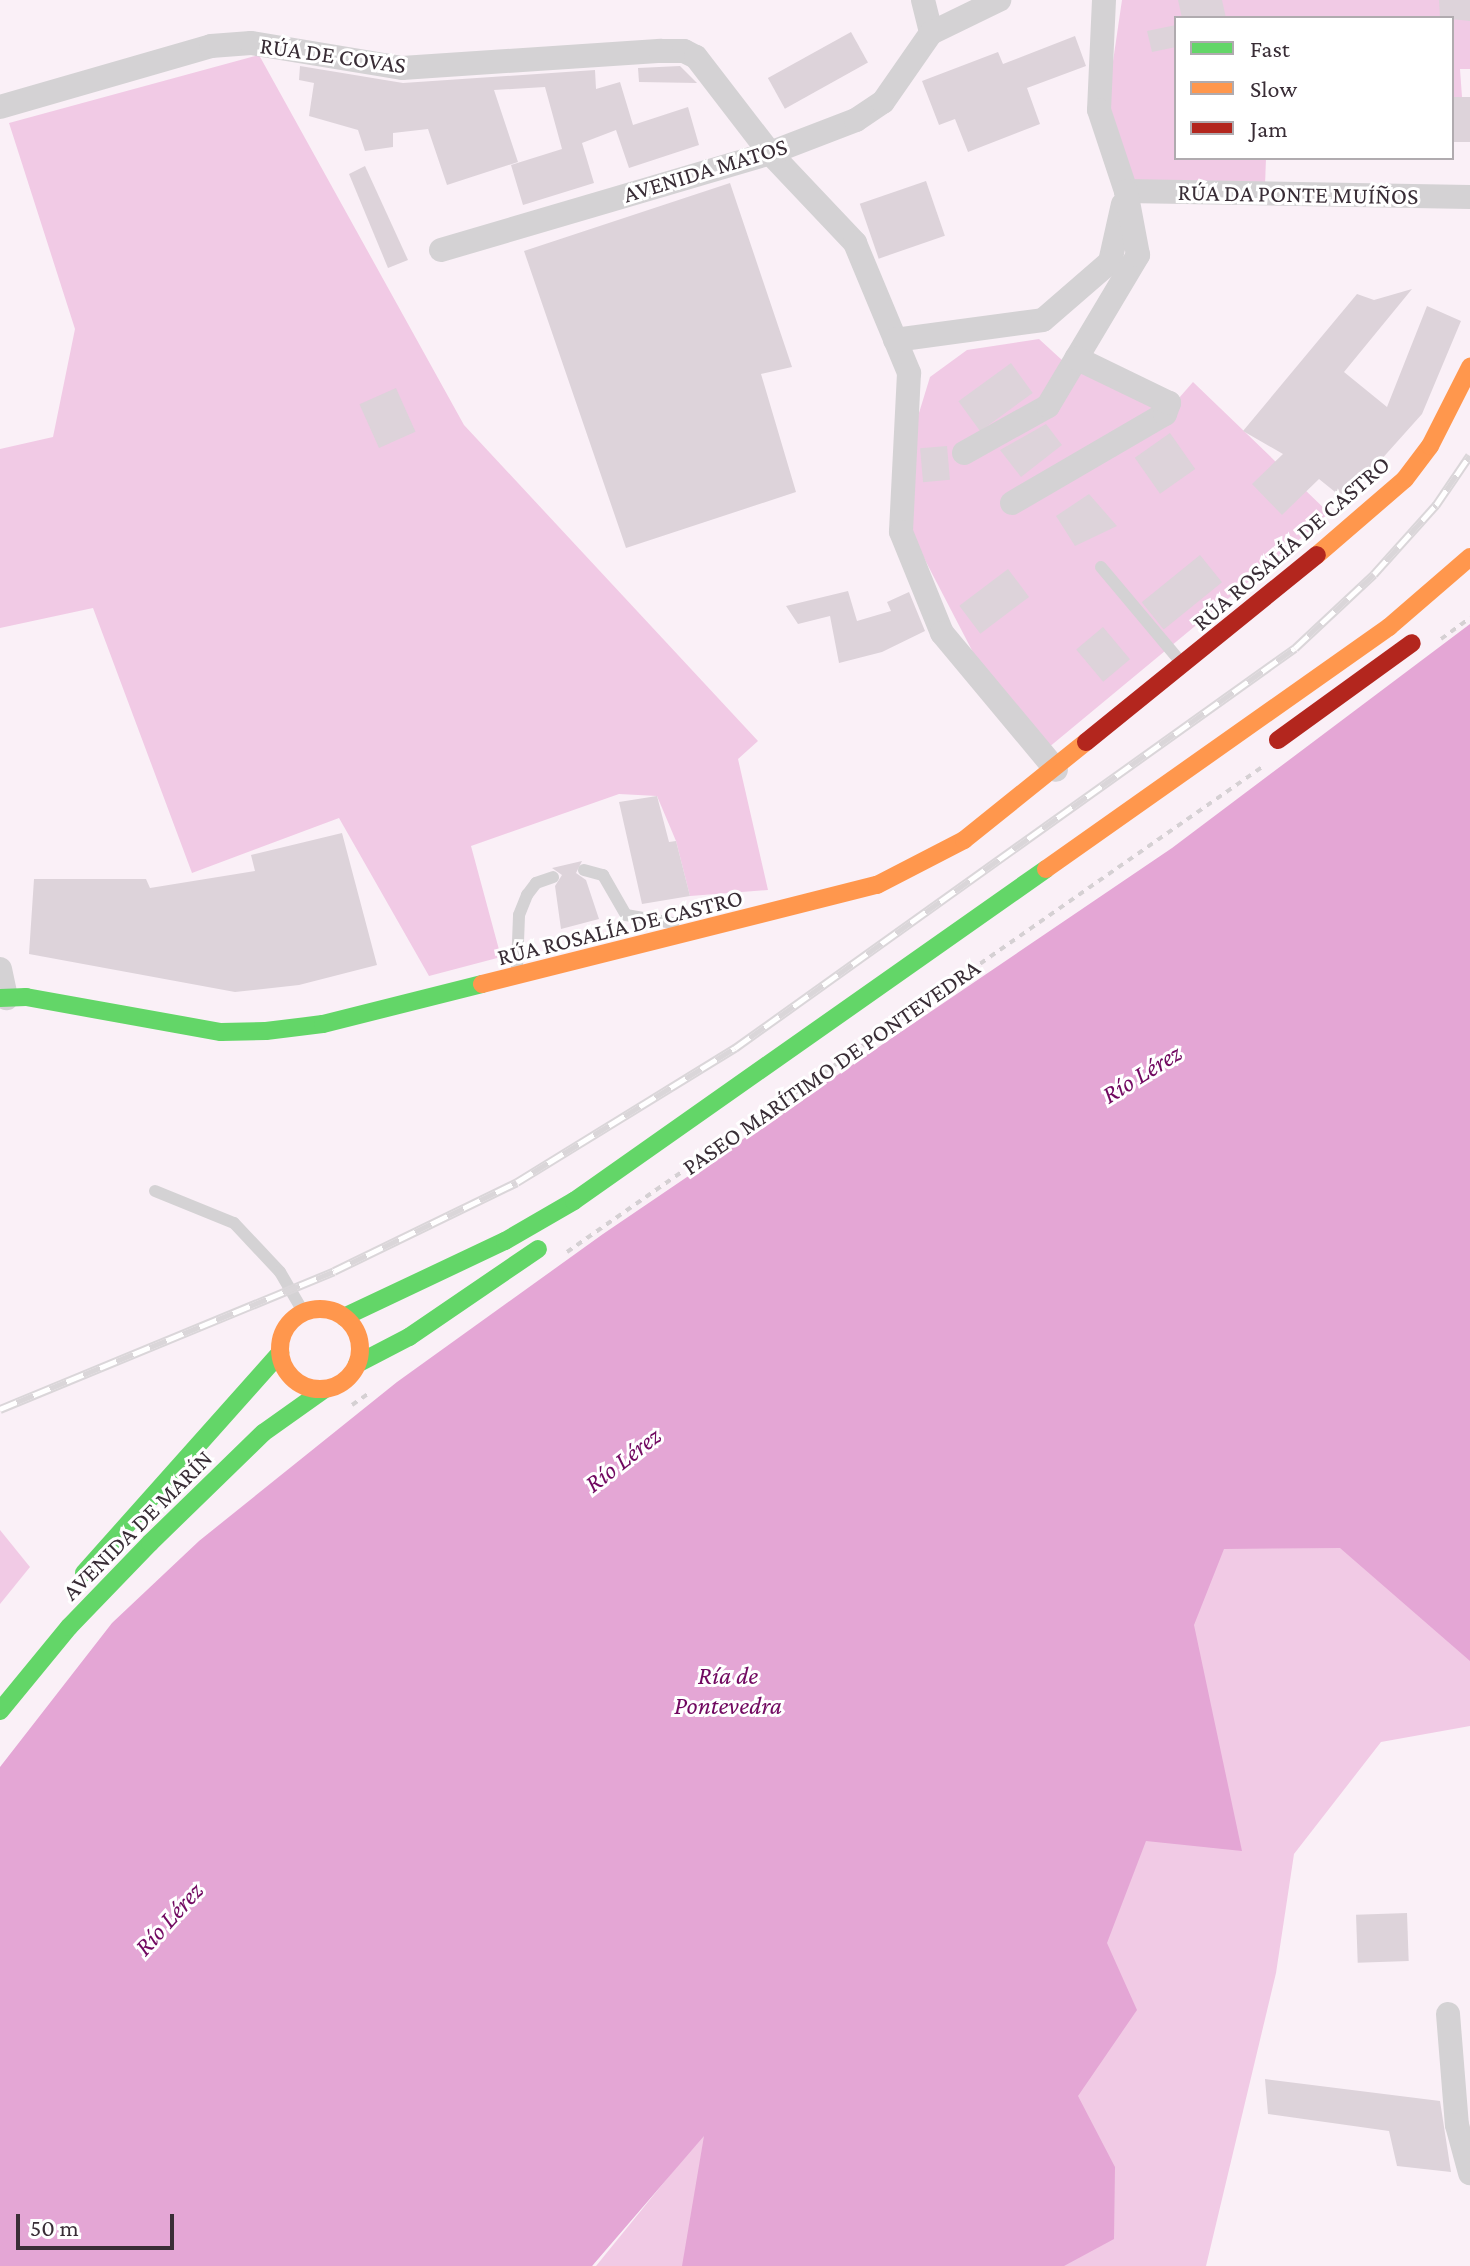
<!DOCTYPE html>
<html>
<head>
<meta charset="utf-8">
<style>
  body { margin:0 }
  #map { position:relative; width:1470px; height:2266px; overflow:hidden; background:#faf0f7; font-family:"Crimson Pro",serif }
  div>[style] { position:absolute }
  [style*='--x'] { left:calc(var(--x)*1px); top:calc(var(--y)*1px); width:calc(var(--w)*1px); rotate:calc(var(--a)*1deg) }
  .green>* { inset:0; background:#f1cae5 }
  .water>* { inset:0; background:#e4a6d5 }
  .building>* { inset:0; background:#ddd3da; transform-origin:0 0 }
  .path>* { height:4px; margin-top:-2px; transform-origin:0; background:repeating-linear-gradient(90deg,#d5d0d3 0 6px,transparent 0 12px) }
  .lane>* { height:12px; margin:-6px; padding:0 6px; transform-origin:6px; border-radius:6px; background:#d4d2d4 }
  .street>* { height:24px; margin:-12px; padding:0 12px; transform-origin:12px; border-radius:12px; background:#d4d2d4 }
  .fast>* { height:18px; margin:-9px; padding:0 9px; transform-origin:9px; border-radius:9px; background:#63d668 }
  .slow>* { height:18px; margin:-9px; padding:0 9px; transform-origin:9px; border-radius:9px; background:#ff974d }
  .slow>.ring { margin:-9px; padding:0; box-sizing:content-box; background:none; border:18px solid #ff974d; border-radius:50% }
  .jam>* { height:18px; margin:-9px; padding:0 9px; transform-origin:9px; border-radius:9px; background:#b3261e }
  .rail>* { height:9px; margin-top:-4.5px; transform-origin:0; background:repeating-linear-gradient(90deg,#fff 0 18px,#dad6d9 0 36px); box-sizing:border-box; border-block:2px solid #dad6d9 }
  span { translate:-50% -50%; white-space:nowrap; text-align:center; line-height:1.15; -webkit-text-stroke:6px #fff; paint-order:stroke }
  .street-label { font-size:24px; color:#392d36 }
  .water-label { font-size:26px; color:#710860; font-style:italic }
  .legend { position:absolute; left:1174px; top:16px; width:280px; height:144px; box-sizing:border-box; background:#fff; border:2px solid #b0abaf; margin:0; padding:10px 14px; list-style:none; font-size:24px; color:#392d36 }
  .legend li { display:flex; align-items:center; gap:16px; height:40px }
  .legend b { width:40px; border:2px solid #b0abaf }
  .scale { position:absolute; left:16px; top:2214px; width:158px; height:36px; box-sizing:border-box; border:4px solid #392d36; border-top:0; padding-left:10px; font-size:24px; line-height:28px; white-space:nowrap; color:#392d36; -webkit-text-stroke:6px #fff; paint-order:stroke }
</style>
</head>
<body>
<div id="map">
  <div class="green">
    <i style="clip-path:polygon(1122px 0,1470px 0,1470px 69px,1460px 69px,1462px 97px,1452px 97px,1452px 18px,1176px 18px,1176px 158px,1266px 158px,1265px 186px,1130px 185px,1106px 109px)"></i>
    <i style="clip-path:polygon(259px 55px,464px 425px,758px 741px,738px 759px,768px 890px,690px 896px,676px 841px,657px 796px,619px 794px,471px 846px,501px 957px,429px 976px,339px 818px,192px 873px,93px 608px,0 628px,0 449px,53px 437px,75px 329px,9px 123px)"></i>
    <i style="clip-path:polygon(1039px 339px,1063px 361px,1045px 397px,954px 452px,956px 462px,1051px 409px,1077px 366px,1165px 414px,1193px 382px,1330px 514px,1048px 748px,977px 660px,911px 533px,915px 426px,930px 377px,967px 350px)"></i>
    <i style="clip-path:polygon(1470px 1046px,1470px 1726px,1381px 1742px,1294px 1854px,1276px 1973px,1206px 2266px,596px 2266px,687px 2154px,592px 2266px,228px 2266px)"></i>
    <i style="clip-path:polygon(0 1530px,30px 1567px,0 1604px)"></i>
  </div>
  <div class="water">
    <i style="clip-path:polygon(1470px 624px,1470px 1661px,1340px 1548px,1224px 1549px,1194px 1625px,1242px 1851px,1146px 1841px,1107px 1943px,1137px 2010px,1078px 2096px,1115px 2167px,1114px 2239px,1064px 2266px,682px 2266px,704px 2136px,592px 2266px,0 2266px,0 1767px,112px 1623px,199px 1541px,397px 1382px,603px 1234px,1172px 848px)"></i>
  </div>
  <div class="building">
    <i style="clip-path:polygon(1178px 0,1222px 0,1226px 18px,1182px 18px)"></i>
    <i style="clip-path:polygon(1439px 0,1470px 0,1470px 21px,1440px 18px)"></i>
    <i style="clip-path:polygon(1176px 25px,1176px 47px,1152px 52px,1147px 31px)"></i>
    <i style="left:851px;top:32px;width:35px;height:95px;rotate:61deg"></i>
    <i style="clip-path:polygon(1075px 36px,1086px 66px,1027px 88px,1040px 124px,968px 152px,955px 119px,939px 125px,922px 81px,998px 52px,1003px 64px)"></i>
    <i style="clip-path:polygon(300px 66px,403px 83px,595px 70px,596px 89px,620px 82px,633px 125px,688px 107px,699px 145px,629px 168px,616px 130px,582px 143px,594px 183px,523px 205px,511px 165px,562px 149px,545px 87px,494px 90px,518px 162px,447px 185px,428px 129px,393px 133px,393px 147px,365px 151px,358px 130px,309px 116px,314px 83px,299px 80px)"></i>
    <i style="clip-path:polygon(680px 66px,697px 83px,639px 82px,638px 68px)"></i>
    <i style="left:1452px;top:97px;width:18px;height:45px"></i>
    <i style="clip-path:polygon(365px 166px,408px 260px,388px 268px,349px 174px)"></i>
    <i style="left:926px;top:181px;width:58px;height:70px;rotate:71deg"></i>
    <i style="clip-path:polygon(730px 183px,792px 367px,761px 374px,796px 492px,626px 548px,524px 251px)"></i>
    <i style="clip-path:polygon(1412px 289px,1344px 372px,1387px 407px,1427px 306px,1461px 321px,1422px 414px,1345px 500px,1319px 479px,1282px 515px,1252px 484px,1283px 454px,1243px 431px,1357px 294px,1374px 300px)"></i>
    <i style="left:1011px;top:363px;width:37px;height:65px;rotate:54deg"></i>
    <i style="left:396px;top:388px;width:48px;height:40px;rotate:66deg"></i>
    <i style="clip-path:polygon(1046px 424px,1062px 445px,1021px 477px,1000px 450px)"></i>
    <i style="left:1170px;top:433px;width:44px;height:43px;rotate:55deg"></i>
    <i style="left:947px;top:446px;width:34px;height:27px;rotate:85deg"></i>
    <i style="clip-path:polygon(1089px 494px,1117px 526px,1075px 546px,1056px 516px)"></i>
    <i style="left:1200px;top:555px;width:35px;height:75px;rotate:51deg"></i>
    <i style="left:1008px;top:569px;width:35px;height:61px;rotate:53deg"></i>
    <i style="clip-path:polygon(848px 591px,857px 621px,891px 611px,887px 602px,909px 592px,925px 631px,882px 652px,839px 663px,830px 616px,798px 624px,786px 606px)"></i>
    <i style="left:1103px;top:627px;width:42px;height:35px;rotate:50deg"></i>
    <i style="clip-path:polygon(657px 796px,669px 842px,676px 841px,690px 896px,642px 904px,619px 802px)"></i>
    <i style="clip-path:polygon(342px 833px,377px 965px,299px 985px,235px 992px,29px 954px,34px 879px,146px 879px,150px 888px,255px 871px,251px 855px)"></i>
    <i style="clip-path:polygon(582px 861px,576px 873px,586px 880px,599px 919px,561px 929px,555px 886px,562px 875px,552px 868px)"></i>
    <i style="left:1407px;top:1913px;width:48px;height:51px;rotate:88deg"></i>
    <i style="clip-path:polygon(1265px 2079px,1440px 2101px,1451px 2172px,1397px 2166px,1389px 2131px,1268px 2114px)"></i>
  </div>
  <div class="path">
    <i style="--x:1441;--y:639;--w:36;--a:-36"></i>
    <i style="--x:567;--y:1252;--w:847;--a:-34.91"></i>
    <i style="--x:352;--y:1405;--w:19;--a:-35"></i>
  </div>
  <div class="lane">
    <i style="--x:1101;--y:567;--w:121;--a:50"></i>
    <i style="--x:584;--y:870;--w:20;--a:15"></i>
    <i style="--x:603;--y:875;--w:46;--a:60.1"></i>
    <i style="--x:626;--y:915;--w:48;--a:9.7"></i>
    <i style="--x:517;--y:968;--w:53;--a:-87.8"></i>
    <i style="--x:519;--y:915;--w:22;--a:-68"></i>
    <i style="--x:527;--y:895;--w:15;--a:-53"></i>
    <i style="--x:536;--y:883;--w:18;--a:-19"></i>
    <i style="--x:155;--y:1191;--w:85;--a:22.1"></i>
    <i style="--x:234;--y:1223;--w:67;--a:46.8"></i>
    <i style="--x:280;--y:1272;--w:48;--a:59.7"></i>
  </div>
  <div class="street">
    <i style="--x:923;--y:0;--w:34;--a:76"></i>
    <i style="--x:1104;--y:0;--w:110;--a:92.6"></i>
    <i style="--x:1099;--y:110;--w:85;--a:71.6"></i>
    <i style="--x:1126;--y:191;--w:344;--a:1"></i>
    <i style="--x:0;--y:107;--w:220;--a:-16.1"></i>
    <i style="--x:211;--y:46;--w:40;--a:-4.3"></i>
    <i style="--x:251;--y:43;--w:153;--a:9.4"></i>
    <i style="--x:402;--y:68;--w:260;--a:-3.8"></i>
    <i style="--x:661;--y:51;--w:23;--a:0"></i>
    <i style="--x:684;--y:51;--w:13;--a:27"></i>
    <i style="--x:696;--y:57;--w:121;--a:52.4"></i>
    <i style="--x:770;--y:153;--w:124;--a:46.6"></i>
    <i style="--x:855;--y:243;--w:141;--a:67.4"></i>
    <i style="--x:909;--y:373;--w:159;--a:92.9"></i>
    <i style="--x:901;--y:532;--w:109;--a:67.9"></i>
    <i style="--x:942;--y:633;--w:178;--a:50.2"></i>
    <i style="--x:441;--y:250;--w:343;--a:-16.4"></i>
    <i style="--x:770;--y:153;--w:92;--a:-21"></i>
    <i style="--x:856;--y:120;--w:32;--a:-34"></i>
    <i style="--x:883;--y:102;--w:84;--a:-55.2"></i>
    <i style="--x:931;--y:33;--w:76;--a:-25.9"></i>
    <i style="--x:895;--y:340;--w:149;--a:-7.7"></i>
    <i style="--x:1043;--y:320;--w:89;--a:-40.9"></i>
    <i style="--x:1110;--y:262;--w:59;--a:-77.4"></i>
    <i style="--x:964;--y:453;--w:96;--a:-29.2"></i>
    <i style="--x:1048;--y:406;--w:176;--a:-59.2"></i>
    <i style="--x:1138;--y:255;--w:65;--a:-100.6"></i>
    <i style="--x:1012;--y:503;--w:177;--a:-30.2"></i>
    <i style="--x:1165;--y:414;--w:12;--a:-70"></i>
    <i style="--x:1169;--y:403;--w:103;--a:-154.2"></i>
    <i style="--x:0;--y:969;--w:30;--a:78"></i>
    <i style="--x:1448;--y:2014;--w:111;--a:85.4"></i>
    <i style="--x:1457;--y:2125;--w:50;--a:74.8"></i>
  </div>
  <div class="fast">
    <i style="--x:0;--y:998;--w:26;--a:-2"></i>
    <i style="--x:26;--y:997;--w:198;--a:10.2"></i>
    <i style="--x:221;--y:1032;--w:45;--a:-1.3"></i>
    <i style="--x:266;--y:1031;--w:57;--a:-7"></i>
    <i style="--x:323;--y:1024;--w:164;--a:-14.1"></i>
    <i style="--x:344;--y:1317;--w:178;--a:-25.3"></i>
    <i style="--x:505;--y:1241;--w:80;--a:-30.1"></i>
    <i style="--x:574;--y:1201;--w:577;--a:-35.12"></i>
    <i style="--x:357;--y:1364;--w:59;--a:-27.4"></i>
    <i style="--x:409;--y:1337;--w:156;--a:-34.3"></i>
    <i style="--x:84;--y:1573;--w:295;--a:-48.3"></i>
    <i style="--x:0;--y:1711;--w:109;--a:-50.6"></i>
    <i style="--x:69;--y:1627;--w:117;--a:-46"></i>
    <i style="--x:150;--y:1543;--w:158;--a:-44.2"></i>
    <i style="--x:263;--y:1433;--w:76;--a:-35.4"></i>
  </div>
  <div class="slow">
    <i style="--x:1317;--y:555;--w:116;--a:-40.8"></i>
    <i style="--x:1405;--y:479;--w:41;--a:-52.9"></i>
    <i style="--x:1430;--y:446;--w:89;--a:-63.1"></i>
    <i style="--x:1046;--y:869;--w:420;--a:-35.2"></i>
    <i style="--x:1389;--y:627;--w:107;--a:-40.8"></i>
    <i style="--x:482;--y:984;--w:407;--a:-14.1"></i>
    <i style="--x:877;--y:885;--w:98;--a:-27.3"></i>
    <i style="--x:964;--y:840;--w:156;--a:-38.8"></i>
    <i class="ring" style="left:280px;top:1309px;width:62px;height:62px"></i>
  </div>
  <div class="jam">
    <i style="--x:1278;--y:740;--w:165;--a:-35.9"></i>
    <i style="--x:1086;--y:742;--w:297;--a:-39"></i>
  </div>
  <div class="rail">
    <i style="--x:0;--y:1409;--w:361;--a:-22.4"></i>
    <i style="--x:334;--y:1271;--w:203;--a:-25.9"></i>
    <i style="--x:517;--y:1182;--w:256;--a:-31.6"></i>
    <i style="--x:735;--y:1048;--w:688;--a:-35.54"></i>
    <i style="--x:1295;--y:648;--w:108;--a:-43.1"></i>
    <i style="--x:1374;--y:574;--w:93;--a:-48.1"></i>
    <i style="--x:1436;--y:505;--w:60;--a:-55.8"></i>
  </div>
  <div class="street-label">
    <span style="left:333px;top:55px;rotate:8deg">RÚA DE COVAS</span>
    <span style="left:705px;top:170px;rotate:-17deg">AVENIDA MATOS</span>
    <span style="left:1298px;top:194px;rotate:1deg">RÚA DA PONTE MUÍÑOS</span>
    <span style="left:1291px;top:543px;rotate:-41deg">RÚA ROSALÍA DE CASTRO</span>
    <span style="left:620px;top:927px;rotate:-14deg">RÚA ROSALÍA DE CASTRO</span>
    <span style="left:831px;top:1067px;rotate:-35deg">PASEO MARÍTIMO DE PONTEVEDRA</span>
    <span style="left:137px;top:1525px;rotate:-45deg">AVENIDA DE MARÍN</span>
  </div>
  <div class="water-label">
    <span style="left:1142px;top:1074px;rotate:-32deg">Río Lérez</span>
    <span style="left:623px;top:1460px;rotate:-38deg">Río Lérez</span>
    <span style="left:728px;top:1691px">Ría de<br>Pontevedra</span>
    <span style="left:169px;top:1919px;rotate:-48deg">Río Lérez</span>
  </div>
  <ul class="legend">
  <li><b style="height:10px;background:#63d668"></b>Fast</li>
  <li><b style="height:10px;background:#ff974d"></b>Slow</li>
  <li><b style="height:10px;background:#b3261e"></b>Jam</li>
  </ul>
  <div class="scale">50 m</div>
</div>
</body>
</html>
